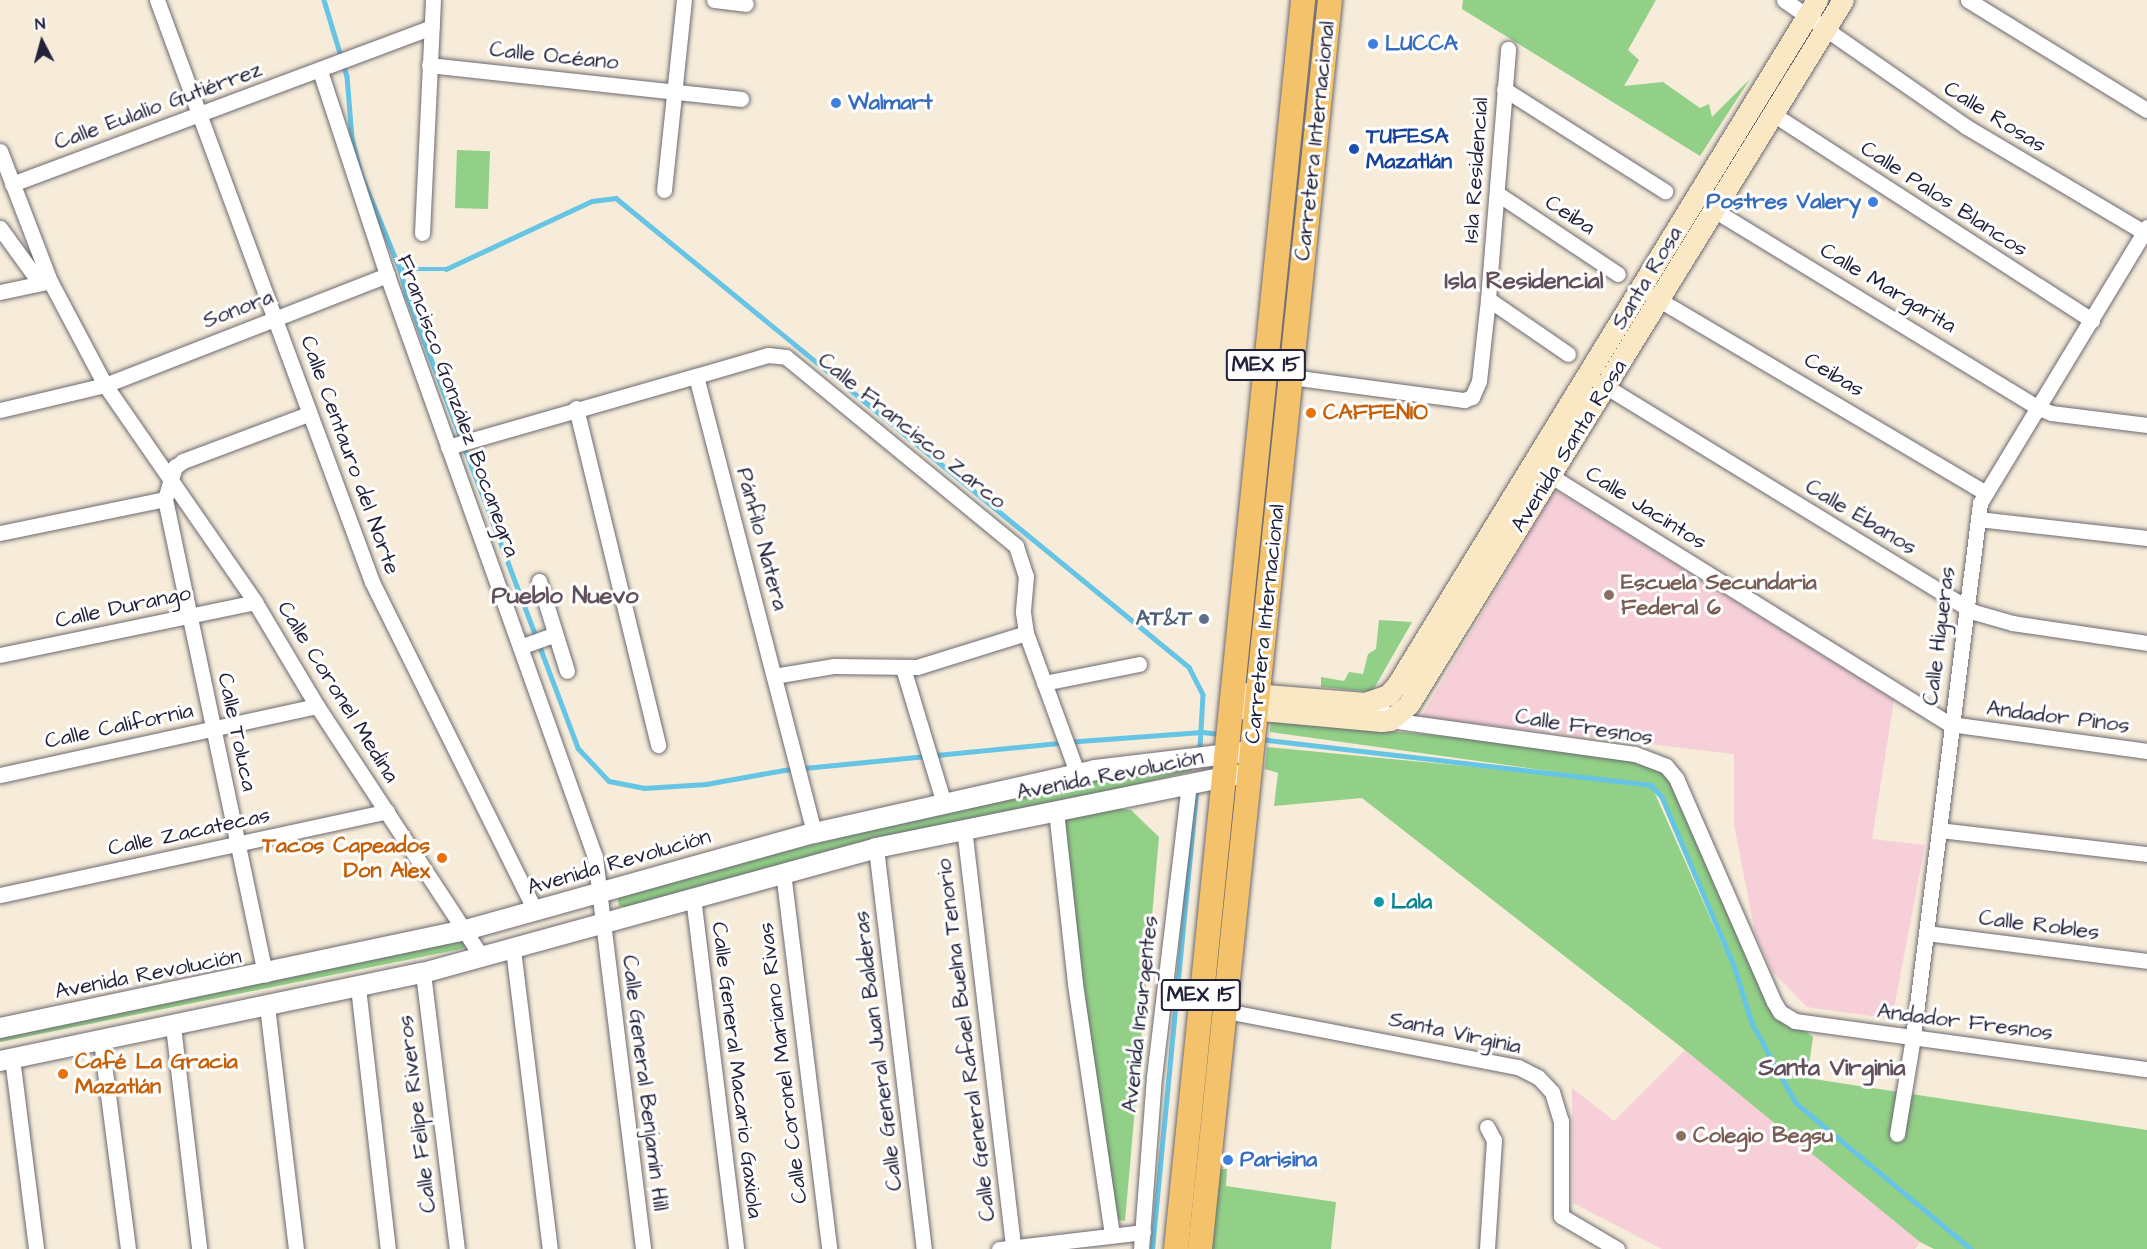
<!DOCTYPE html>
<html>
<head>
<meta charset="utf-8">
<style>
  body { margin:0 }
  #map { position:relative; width:2147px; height:1249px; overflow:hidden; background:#f6ecd9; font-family:"Architects Daughter",sans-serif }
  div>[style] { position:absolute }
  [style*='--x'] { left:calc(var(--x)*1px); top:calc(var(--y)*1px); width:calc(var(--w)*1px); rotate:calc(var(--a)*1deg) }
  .built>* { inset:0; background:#f6cfd8 }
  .green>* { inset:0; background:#91d086; transform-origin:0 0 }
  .stream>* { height:4.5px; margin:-2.25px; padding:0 2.25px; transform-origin:2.25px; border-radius:2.25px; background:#66c4e4 }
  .roads { filter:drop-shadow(0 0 2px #6c6972) drop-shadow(0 0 2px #6c6972) }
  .minor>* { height:15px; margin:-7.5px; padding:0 7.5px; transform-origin:7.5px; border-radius:7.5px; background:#fff }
  .tertiary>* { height:20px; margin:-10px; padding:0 10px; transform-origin:10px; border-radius:10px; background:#fff }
  .secondary>* { height:21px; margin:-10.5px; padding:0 10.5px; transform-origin:10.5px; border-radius:10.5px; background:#fae7c3 }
  .primary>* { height:24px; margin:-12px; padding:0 12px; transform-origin:12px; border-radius:12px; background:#f3c26a }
  .dots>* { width:16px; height:16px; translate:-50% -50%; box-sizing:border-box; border:3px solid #fff; border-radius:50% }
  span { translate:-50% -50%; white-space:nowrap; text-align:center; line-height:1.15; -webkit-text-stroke:6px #fff; paint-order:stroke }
  .shield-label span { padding:2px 4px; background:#fff; border:2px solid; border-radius:4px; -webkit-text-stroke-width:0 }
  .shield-label { font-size:21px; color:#22223b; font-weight:700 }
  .shop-label { font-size:22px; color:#366cbe; font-weight:700 }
  .left { translate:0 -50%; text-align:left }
  .right { translate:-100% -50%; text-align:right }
  .street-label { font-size:22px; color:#22223b }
  .transit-label { font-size:22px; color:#164399; font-weight:700 }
  .food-label { font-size:22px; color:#c56008; font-weight:700 }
  .education-label { font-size:22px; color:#785e54; font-weight:700 }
  .service-label { font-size:22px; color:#4e5e75; font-weight:700 }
  .culture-label { font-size:22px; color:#0d838f; font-weight:700 }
  .neighbourhood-label { font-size:24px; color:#62505b; font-weight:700 }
  .north { position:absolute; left:12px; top:12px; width:60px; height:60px; -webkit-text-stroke:4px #fff; paint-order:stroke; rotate:354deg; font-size:16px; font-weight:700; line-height:24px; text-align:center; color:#22223b }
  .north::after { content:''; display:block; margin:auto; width:21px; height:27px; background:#22223b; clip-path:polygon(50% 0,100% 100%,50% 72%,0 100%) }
</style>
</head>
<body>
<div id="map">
  <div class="built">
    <i style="clip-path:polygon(1555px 490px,1894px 700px,1872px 839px,1925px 845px,1892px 1019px,1807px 1007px,1772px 971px,1755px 933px,1734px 824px,1734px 754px,1421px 717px)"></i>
    <i style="clip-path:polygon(1685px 1050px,1920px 1242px,1915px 1249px,1662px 1249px,1573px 1203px,1572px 1088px,1614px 1121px)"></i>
  </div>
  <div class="green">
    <i style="clip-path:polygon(1463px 0,1656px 0,1628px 50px,1639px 60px,1624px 86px,1663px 82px,1700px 108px,1709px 104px,1712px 117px,1750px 79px,1700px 156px,1462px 9px)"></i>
    <i style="left:457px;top:150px;width:33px;height:58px;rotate:2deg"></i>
    <i style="clip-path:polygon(1379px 620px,1412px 622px,1372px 692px,1321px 687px,1321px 677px,1344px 681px,1349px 672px,1363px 674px,1368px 654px,1376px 649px)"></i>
    <i style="clip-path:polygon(evenodd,1271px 720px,1635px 754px,1666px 766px,1780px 1012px,1813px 1037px,1807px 1078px,2147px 1130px,2147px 1249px,1934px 1249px,1920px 1242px,1685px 1050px,1362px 798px,1274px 806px,1278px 773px,1265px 769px,1267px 747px,1629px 782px,1270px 732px,1271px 720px,1652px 787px,1662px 797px,1737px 968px,1733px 969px,1652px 787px)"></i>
    <i style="clip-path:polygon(1190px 766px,1192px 771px,629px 908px,619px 906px,618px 900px,619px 896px,750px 860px,1105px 773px)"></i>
    <i style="clip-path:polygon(1114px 808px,1131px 810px,1159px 837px,1125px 1221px,1114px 1219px,1062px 819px)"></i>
    <i style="clip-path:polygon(460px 938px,467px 946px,461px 949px,0 1042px,0 1033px)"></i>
    <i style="clip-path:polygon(1210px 1169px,1227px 1169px,1226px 1186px,1336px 1202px,1331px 1249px,1199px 1249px)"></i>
  </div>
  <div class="stream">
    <i style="--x:324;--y:0;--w:79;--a:73.2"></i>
    <i style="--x:347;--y:76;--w:62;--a:85.4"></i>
    <i style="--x:352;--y:138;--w:37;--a:76"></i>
    <i style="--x:361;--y:174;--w:103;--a:67.7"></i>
    <i style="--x:400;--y:269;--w:46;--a:0"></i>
    <i style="--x:446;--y:269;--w:161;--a:-25"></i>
    <i style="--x:592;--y:201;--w:24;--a:-7"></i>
    <i style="--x:616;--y:198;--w:740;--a:39.3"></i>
    <i style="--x:1189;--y:667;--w:31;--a:63"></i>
    <i style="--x:1203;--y:695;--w:52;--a:93.3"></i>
    <i style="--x:400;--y:269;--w:27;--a:75"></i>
    <i style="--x:407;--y:295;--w:484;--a:69.3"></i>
    <i style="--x:578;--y:748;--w:45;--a:46.8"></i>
    <i style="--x:609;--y:781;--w:36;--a:11"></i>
    <i style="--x:644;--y:788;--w:62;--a:-3.7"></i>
    <i style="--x:706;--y:784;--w:79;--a:-10.2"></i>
    <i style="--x:784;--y:770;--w:296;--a:-5.6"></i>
    <i style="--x:1079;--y:741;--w:123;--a:-4.2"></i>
    <i style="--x:1202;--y:732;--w:20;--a:6"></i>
    <i style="--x:1260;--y:739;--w:394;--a:6.7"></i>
    <i style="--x:1651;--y:785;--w:16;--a:47"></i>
    <i style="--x:1662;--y:797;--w:184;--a:66.9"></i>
    <i style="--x:1734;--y:966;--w:60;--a:72.5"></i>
    <i style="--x:1752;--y:1023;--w:91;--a:61.2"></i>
    <i style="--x:1796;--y:1103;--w:228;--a:39.8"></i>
    <i style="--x:1152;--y:1249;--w:459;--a:-84.5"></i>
  </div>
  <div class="roads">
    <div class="minor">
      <i style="--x:157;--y:0;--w:620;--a:69.72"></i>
      <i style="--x:372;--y:582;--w:366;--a:63.6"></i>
      <i style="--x:714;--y:0;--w:32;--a:7"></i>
      <i style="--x:1784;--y:0;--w:221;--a:34.8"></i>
      <i style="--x:1965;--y:126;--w:212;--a:30.7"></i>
      <i style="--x:1968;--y:0;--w:210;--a:31.6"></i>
      <i style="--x:429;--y:65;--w:314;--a:6.2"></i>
      <i style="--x:320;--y:71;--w:215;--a:71.8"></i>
      <i style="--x:387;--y:275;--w:618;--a:70.33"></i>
      <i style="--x:595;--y:857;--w:395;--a:83"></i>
      <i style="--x:1504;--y:89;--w:191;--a:32.4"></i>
      <i style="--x:1773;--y:114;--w:380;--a:32.9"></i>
      <i style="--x:0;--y:151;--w:139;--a:69"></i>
      <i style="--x:50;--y:281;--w:118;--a:62.1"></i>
      <i style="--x:105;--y:385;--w:264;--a:55.3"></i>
      <i style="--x:255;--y:602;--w:121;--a:59.2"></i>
      <i style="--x:317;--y:706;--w:300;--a:56.7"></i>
      <i style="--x:12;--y:184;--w:448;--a:-20.5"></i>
      <i style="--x:664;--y:190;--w:191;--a:-84"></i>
      <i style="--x:1498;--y:194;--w:144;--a:33.7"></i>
      <i style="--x:1714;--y:210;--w:378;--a:31.4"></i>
      <i style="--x:2037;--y:407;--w:15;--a:23"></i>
      <i style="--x:2051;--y:413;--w:97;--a:7.1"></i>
      <i style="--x:0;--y:228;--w:68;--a:54"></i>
      <i style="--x:422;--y:233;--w:233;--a:-87.3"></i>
      <i style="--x:0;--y:292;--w:48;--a:-12"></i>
      <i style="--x:1651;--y:295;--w:387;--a:30.6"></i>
      <i style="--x:1488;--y:299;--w:97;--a:34.5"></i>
      <i style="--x:696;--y:376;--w:75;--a:-16.3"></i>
      <i style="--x:768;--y:355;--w:18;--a:6"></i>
      <i style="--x:786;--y:357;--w:298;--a:39.4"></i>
      <i style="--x:1016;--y:546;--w:32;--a:72"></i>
      <i style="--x:1026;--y:576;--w:36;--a:95"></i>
      <i style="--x:1023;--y:612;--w:21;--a:82"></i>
      <i style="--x:1026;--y:633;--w:151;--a:69.9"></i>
      <i style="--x:1291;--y:377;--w:175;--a:7.6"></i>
      <i style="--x:1464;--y:400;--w:9;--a:-21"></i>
      <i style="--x:1472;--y:397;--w:17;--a:-66"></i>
      <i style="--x:1479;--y:381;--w:82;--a:-83.7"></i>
      <i style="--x:1488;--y:299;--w:251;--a:-85.4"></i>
      <i style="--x:1605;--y:386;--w:433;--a:31.5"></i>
      <i style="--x:1974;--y:612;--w:40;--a:16"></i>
      <i style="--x:2012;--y:623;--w:136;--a:8.4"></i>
      <i style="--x:576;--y:408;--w:347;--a:76.3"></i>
      <i style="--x:0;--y:410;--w:108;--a:-13.4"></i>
      <i style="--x:105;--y:385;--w:303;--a:-21.3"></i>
      <i style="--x:448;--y:447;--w:258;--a:-16"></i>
      <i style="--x:696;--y:376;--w:472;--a:75.5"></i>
      <i style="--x:1543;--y:471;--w:479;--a:31.9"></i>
      <i style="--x:1950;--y:724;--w:199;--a:7.8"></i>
      <i style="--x:165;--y:499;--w:486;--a:78.1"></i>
      <i style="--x:1978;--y:519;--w:170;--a:6.4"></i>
      <i style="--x:0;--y:533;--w:168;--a:-11.6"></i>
      <i style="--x:165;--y:499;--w:34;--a:-73"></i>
      <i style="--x:175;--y:467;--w:10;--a:-37"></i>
      <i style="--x:183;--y:461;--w:134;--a:-20.6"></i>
      <i style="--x:539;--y:581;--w:94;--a:72.7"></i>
      <i style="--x:520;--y:647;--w:37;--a:-20"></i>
      <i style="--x:0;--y:655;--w:260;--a:-11.7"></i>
      <i style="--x:903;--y:668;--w:142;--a:73.2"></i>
      <i style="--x:774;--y:676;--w:61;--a:-9.5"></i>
      <i style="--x:834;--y:666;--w:83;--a:0.7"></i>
      <i style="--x:917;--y:667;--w:114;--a:-17.3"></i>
      <i style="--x:1044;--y:683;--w:97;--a:-11.3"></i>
      <i style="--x:1376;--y:701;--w:24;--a:54"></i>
      <i style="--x:1390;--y:720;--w:247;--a:7.9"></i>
      <i style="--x:1635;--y:754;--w:33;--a:21"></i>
      <i style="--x:1666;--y:766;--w:16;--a:50"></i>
      <i style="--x:1676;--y:778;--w:244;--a:66.4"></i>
      <i style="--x:1774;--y:1002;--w:12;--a:59"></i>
      <i style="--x:1780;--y:1012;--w:17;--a:31"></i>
      <i style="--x:1795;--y:1021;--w:355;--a:7.8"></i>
      <i style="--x:0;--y:775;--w:324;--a:-12.3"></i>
      <i style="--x:1056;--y:811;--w:174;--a:83.7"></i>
      <i style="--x:1075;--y:984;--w:254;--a:81.6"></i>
      <i style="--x:964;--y:828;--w:422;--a:83.3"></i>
      <i style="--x:1939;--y:830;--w:209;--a:6.6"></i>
      <i style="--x:876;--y:848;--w:404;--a:83.2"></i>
      <i style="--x:783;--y:872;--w:380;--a:83"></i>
      <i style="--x:0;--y:895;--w:396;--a:-12.2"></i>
      <i style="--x:693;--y:897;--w:355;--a:83"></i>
      <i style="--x:1926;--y:933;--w:223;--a:7.2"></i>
      <i style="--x:513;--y:949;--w:302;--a:83"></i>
      <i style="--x:423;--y:973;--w:278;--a:83"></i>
      <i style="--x:358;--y:987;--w:264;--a:83.5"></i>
      <i style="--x:267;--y:1006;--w:245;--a:83.2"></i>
      <i style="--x:1226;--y:1011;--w:297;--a:10.9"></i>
      <i style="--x:1518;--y:1067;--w:22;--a:27"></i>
      <i style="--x:1538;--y:1077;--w:21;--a:47"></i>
      <i style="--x:1552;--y:1092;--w:30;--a:73"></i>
      <i style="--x:1561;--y:1121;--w:95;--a:90"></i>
      <i style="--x:1561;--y:1216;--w:65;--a:30.5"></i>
      <i style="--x:173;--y:1026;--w:225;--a:83.3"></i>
      <i style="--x:101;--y:1041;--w:210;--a:82.6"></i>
      <i style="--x:12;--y:1058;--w:193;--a:82.8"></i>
      <i style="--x:1487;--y:1127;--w:15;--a:62"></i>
      <i style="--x:1494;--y:1140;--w:109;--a:93.7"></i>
      <i style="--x:1897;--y:1134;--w:98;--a:-80.6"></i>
      <i style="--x:1913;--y:1037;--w:538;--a:-82.85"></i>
      <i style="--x:1980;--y:503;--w:323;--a:-58.8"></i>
      <i style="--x:999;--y:1249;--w:145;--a:-6.7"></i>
      <i style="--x:1141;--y:1249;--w:172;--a:-85.7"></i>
      <i style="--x:1154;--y:1077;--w:294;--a:-83.2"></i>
    </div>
    <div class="tertiary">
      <i style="--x:0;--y:1028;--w:476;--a:-11.9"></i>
      <i style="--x:466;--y:930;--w:361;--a:-15.6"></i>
      <i style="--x:814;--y:833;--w:288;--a:-12.6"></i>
      <i style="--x:1095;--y:770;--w:158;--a:-6.9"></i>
      <i style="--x:0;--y:1061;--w:432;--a:-11.8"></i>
      <i style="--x:423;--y:973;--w:470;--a:-15.4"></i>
      <i style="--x:876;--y:848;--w:367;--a:-11.5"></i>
    </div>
    <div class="secondary">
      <i style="--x:1241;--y:693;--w:124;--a:4.6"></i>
      <i style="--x:1365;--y:703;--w:24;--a:-19"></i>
      <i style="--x:1388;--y:695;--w:13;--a:-48"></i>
      <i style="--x:1397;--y:685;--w:804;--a:-58.49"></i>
      <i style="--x:1240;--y:708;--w:142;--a:5.3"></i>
      <i style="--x:1381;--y:721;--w:9;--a:-6"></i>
      <i style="--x:1390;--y:720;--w:25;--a:-40"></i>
      <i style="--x:1409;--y:704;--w:827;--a:-58.35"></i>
    </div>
    <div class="primary">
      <i style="--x:1176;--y:1249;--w:1255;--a:-84.19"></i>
      <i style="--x:1200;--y:1249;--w:1256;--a:-84.06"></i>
    </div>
  </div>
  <div class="dots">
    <i style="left:1373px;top:44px;background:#3f7fe0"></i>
    <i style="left:836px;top:103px;background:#3f7fe0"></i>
    <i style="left:1354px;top:149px;background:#1a4fb4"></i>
    <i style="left:1873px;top:202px;background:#3f7fe0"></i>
    <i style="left:1311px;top:413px;background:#e8710a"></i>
    <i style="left:1609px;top:595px;background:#8d6e63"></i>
    <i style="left:1204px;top:619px;background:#5c6f8a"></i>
    <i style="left:442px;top:858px;background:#e8710a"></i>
    <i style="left:1379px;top:902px;background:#0f9aa8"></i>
    <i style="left:63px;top:1074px;background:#e8710a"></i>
    <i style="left:1681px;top:1136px;background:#8d6e63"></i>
    <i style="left:1228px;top:1160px;background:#3f7fe0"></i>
  </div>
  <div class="shield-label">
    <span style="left:1266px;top:365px">MEX 15</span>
    <span style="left:1201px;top:995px">MEX 15</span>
  </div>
  <div class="shop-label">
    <span class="left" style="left:1385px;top:44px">LUCCA</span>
    <span class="left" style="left:848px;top:103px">Walmart</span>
    <span class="right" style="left:1861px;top:202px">Postres Valery</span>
    <span class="left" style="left:1240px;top:1160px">Parisina</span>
  </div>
  <div class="street-label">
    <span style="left:554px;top:56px;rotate:6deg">Calle Océano</span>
    <span style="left:158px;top:106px;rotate:-20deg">Calle Eulalio Gutiérrez</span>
    <span style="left:1995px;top:117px;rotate:32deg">Calle Rosas</span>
    <span style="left:1315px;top:141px;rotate:-84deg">Carretera Internacional</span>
    <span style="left:1476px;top:170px;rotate:-86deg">Isla Residencial</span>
    <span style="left:1944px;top:199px;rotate:33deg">Calle Palos Blancos</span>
    <span style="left:1570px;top:215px;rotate:33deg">Ceiba</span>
    <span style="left:1647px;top:278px;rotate:-59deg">Santa Rosa</span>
    <span style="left:1888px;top:288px;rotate:31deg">Calle Margarita</span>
    <span style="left:238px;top:309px;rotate:-21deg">Sonora</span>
    <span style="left:1834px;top:375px;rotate:31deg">Ceibas</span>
    <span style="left:458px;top:406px;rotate:70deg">Francisco González Bocanegra</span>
    <span style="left:912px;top:431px;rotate:39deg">Calle Francisco Zarco</span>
    <span style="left:1569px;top:446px;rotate:-58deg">Avenida Santa Rosa</span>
    <span style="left:350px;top:455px;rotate:70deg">Calle Centauro del Norte</span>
    <span style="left:1646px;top:508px;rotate:32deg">Calle Jacintos</span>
    <span style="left:1861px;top:517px;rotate:31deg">Calle Ébanos</span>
    <span style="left:762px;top:539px;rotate:75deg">Pánfilo Natera</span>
    <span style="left:123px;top:607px;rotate:-12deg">Calle Durango</span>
    <span style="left:1265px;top:624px;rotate:-84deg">Carretera Internacional</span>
    <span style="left:1939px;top:636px;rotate:-83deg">Calle Higueras</span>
    <span style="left:338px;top:692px;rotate:58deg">Calle Coronel Medina</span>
    <span style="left:2058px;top:717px;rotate:7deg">Andador Pinos</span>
    <span style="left:119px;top:726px;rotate:-12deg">Calle California</span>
    <span style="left:1584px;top:727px;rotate:9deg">Calle Fresnos</span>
    <span style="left:237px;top:732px;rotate:78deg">Calle Toluca</span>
    <span style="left:1110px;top:775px;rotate:-11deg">Avenida Revolución</span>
    <span style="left:189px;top:832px;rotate:-12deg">Calle Zacatecas</span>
    <span style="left:619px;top:862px;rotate:-16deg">Avenida Revolución</span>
    <span style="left:2039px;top:925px;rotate:7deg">Calle Robles</span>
    <span style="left:148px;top:974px;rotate:-11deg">Avenida Revolución</span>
    <span style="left:1140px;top:1014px;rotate:-84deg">Avenida Insurgentes</span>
    <span style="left:1965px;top:1022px;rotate:7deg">Andador Fresnos</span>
    <span style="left:1455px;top:1033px;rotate:12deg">Santa Virginia</span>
    <span style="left:966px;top:1040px;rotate:-97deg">Calle General Rafael Buelna Tenorio</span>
    <span style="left:878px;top:1051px;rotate:-97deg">Calle General Juan Balderas</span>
    <span style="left:783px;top:1063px;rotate:-97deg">Calle Coronel Mariano Rivas</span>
    <span style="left:737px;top:1070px;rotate:83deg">Calle General Macario Gaxiola</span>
    <span style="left:645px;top:1083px;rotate:83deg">Calle General Benjamín Hill</span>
    <span style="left:417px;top:1114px;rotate:-97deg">Calle Felipe Riveros</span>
  </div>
  <div class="transit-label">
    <span class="left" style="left:1366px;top:149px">TUFESA<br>Mazatlán</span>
  </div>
  <div class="food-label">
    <span class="left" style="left:1323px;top:413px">CAFFENIO</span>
    <span class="right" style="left:430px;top:858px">Tacos Capeados<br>Don Alex</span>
    <span class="left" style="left:75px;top:1074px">Café La Gracia<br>Mazatlán</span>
  </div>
  <div class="education-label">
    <span class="left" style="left:1621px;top:595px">Escuela Secundaria<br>Federal 6</span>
    <span class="left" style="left:1693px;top:1136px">Colegio Begsu</span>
  </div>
  <div class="service-label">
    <span class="right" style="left:1192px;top:619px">AT&amp;T</span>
  </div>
  <div class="culture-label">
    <span class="left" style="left:1391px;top:902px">Lala</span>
  </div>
  <div class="neighbourhood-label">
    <span style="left:1524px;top:282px">Isla Residencial</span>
    <span style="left:565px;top:597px">Pueblo Nuevo</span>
    <span style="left:1832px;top:1069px">Santa Virginia</span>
  </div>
  <div class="north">N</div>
</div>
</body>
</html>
